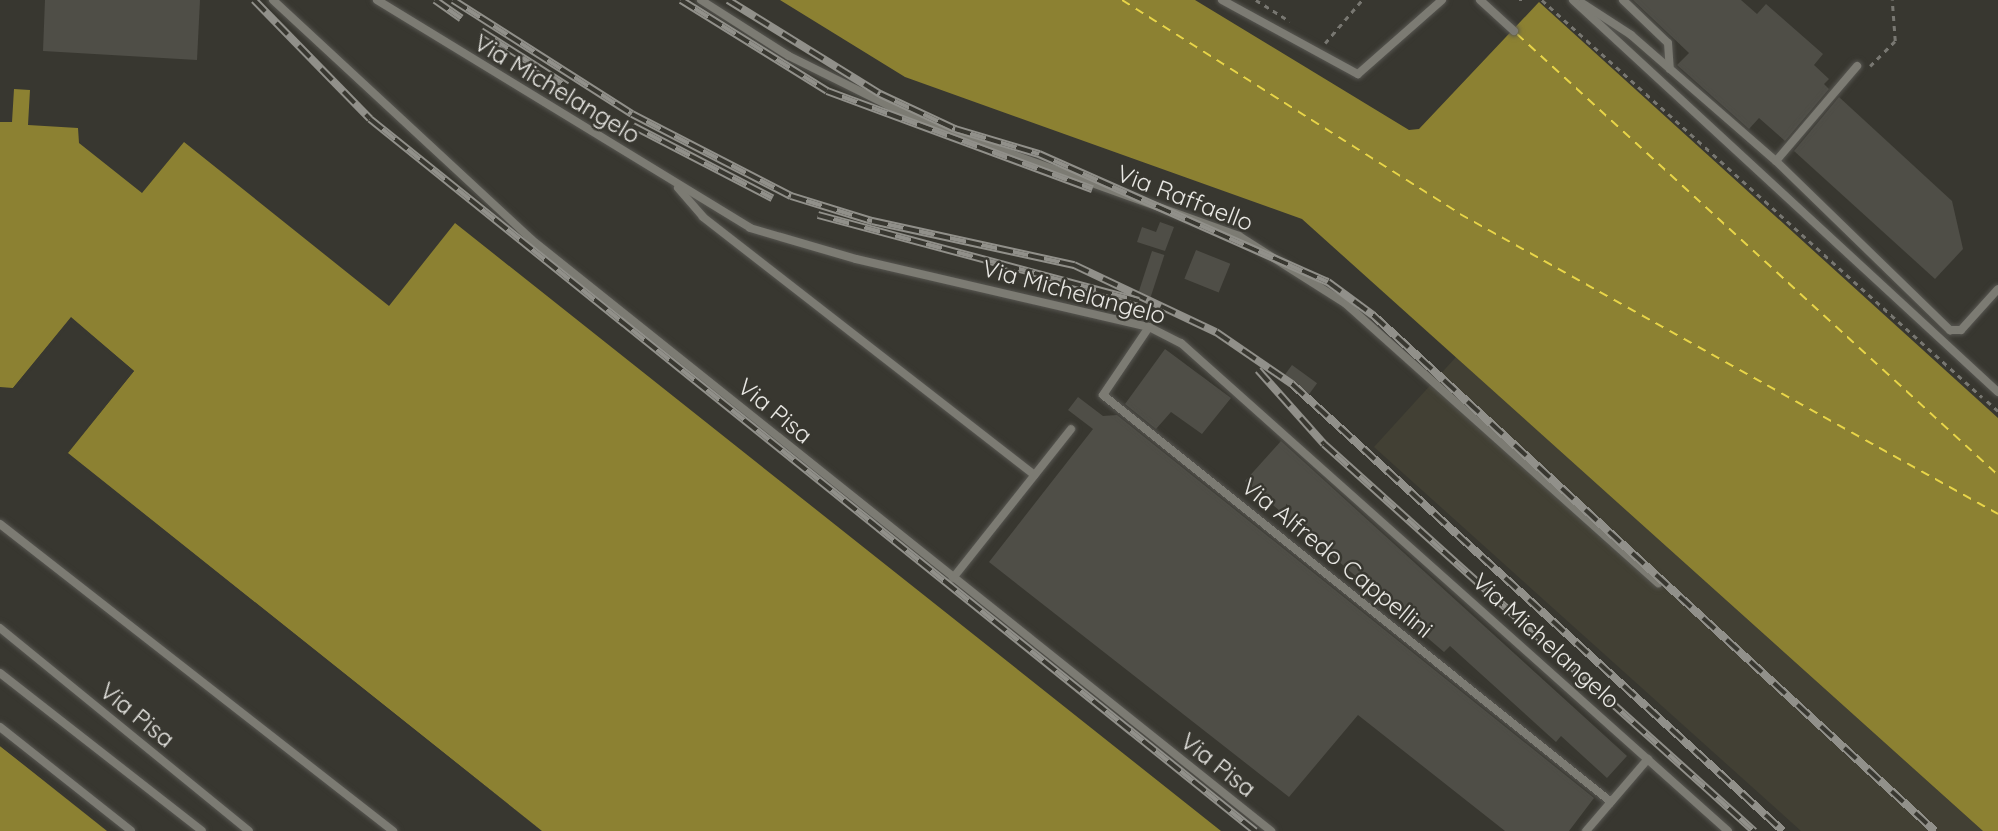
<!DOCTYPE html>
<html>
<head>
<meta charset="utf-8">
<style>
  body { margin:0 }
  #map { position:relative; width:1998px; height:831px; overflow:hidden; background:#383730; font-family:Quicksand,sans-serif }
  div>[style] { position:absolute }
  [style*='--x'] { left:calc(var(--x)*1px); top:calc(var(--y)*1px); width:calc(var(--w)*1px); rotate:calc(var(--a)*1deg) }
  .built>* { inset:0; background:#424034 }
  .water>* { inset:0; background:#8c8132 }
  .pier>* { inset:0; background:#383730 }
  .ferry>* { height:2px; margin-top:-1px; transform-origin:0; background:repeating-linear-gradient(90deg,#e8d548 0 9px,transparent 0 16px) }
  .building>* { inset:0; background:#4f4e47; transform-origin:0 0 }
  .path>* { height:2.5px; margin-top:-1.25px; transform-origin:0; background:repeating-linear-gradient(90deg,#787771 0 5px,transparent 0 10px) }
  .roads { filter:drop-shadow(0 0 2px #575651) drop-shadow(0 0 2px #575651) }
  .lane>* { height:8px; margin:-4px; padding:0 4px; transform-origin:4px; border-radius:4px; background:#7c7b73 }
  .rail>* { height:8px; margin-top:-4px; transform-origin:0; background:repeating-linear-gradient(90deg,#383730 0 16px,#91908a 0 32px); box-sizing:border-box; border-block:2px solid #91908a }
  span { translate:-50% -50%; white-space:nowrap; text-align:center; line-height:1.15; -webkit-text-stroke:5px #383730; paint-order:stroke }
  .street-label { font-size:24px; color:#e8e7e3 }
</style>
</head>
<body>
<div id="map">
  <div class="built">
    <i style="clip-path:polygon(1456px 357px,1983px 831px,1801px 831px,1374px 447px)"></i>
  </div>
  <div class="water">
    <i style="clip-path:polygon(780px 0,1195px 0,1409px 130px,1419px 129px,1539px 2px,1998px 418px,1998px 831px,1983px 831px,1302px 219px,905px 77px)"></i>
    <i style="clip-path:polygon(14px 89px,30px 90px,28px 125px,78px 128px,79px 143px,142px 193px,184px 142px,389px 306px,455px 223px,1221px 831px,542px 831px,67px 453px,134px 371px,71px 318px,13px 388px,0 387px,0 122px,12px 122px)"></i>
    <i style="clip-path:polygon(0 746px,107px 831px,0 831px)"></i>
  </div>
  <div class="pier">
    <i style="clip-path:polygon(71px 317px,134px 371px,68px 453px,542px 831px,65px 455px,130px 371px,71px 322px,15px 390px,0 390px,13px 388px)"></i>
    <i style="clip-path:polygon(2px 743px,109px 828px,110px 831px,0 746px)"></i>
  </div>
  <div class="ferry">
    <i style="--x:1122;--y:0;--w:400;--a:32.3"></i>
    <i style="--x:1460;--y:214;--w:616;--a:29.14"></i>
    <i style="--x:1517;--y:34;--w:653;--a:42.52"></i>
  </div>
  <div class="building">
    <i style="clip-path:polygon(45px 0,200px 0,197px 60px,43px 51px)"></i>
    <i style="clip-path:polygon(1633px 0,1741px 0,1757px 14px,1766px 4px,1823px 54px,1814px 65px,1829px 79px,1824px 84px,1829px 89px,1785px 141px,1759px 118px,1749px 129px,1677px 65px,1689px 53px)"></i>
    <i style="clip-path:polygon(1839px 97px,1952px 201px,1963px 249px,1935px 279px,1794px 151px)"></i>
    <i style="clip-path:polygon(1160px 222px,1174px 227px,1165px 251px,1137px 242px,1142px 227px,1156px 232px)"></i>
    <i style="left:1196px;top:250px;width:37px;height:31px;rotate:22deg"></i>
    <i style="left:1152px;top:251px;width:13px;height:44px;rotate:18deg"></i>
    <i style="clip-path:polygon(1165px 349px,1231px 398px,1202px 434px,1171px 412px,1156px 429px,1125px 404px)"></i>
    <i style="left:1292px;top:365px;width:31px;height:14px;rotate:36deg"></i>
    <i style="clip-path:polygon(1078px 397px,1103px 416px,1117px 415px,1594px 798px,1569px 831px,1505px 831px,1358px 715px,1289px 797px,989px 562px,1093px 429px,1068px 410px)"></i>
    <i style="clip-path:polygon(1281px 441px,1627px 756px,1607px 778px,1561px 736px,1556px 742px,1450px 646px,1444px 652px,1245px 481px)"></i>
  </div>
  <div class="path">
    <i style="--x:1256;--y:0;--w:40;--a:32"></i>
    <i style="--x:1519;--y:0;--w:3;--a:0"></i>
    <i style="--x:1542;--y:0;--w:593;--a:42.06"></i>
    <i style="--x:1325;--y:43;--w:57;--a:-49.3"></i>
    <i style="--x:1870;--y:66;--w:35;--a:-45"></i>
    <i style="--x:1895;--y:41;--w:41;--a:-94.2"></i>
    <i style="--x:1987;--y:401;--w:15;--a:42"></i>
  </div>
  <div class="roads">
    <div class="lane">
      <i style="--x:273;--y:0;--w:352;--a:42.8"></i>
      <i style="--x:531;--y:239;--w:948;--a:38.66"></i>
      <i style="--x:377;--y:0;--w:437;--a:31.4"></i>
      <i style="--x:750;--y:228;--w:110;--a:16.3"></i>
      <i style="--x:856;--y:259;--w:301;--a:13.1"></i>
      <i style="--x:1149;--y:327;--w:36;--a:27"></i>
      <i style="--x:1181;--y:343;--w:733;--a:41.74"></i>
      <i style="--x:701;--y:0;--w:104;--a:32.5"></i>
      <i style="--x:789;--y:56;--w:146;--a:26.4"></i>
      <i style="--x:920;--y:121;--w:339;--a:19.8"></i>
      <i style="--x:1239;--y:236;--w:127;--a:32.4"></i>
      <i style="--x:1346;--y:304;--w:419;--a:41.8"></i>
      <i style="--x:1222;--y:0;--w:155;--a:28.6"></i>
      <i style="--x:1358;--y:74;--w:112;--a:-41.4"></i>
      <i style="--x:1480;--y:0;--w:46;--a:42.4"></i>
      <i style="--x:1573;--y:0;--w:578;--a:42.69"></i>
      <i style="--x:1623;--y:0;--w:62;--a:43.7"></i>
      <i style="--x:1668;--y:43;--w:26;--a:86"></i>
      <i style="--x:1582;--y:3;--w:59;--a:33.1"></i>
      <i style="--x:1631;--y:35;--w:192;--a:41"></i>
      <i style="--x:1776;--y:161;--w:243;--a:44.2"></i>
      <i style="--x:1950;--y:330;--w:11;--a:0"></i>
      <i style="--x:1961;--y:330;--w:55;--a:-47.9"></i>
      <i style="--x:1776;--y:161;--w:125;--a:-49.5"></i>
      <i style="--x:678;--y:188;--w:38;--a:49"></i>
      <i style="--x:703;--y:217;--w:420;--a:37.9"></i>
      <i style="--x:1149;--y:327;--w:82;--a:124.1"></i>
      <i style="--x:1103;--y:395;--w:651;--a:38.7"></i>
      <i style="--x:0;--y:524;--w:499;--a:38"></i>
      <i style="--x:953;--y:578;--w:190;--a:-51.6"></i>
      <i style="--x:0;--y:628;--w:321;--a:39.2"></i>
      <i style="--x:0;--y:673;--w:256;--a:38"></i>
      <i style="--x:0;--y:727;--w:167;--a:38.4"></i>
      <i style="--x:1586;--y:831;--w:95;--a:-49.3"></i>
    </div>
  </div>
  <div class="rail">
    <i style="--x:254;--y:0;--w:166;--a:45.7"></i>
    <i style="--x:370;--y:119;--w:1136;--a:38.82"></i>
    <i style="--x:435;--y:0;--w:32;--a:35"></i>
    <i style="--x:453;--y:0;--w:212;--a:32.5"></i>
    <i style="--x:632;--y:114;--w:179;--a:27.3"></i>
    <i style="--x:791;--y:196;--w:85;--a:17.2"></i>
    <i style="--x:872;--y:221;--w:207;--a:12.3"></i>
    <i style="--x:1074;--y:265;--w:157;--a:25.3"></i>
    <i style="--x:1216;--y:332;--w:92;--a:34.4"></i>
    <i style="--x:1292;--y:384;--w:664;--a:42.31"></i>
    <i style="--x:681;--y:0;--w:172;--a:31.9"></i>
    <i style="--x:827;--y:91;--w:283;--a:20.3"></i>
    <i style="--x:728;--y:0;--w:179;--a:31.7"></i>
    <i style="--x:880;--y:94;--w:83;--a:25"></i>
    <i style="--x:955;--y:129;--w:88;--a:16.6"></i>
    <i style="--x:1039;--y:154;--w:316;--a:23.9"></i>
    <i style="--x:1328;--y:282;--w:56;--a:36.3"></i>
    <i style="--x:1373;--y:315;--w:763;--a:42.56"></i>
    <i style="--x:481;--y:31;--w:102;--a:32.6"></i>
    <i style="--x:633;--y:126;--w:157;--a:27.4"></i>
    <i style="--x:818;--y:215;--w:332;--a:15"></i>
    <i style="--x:1258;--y:370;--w:99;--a:48.3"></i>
    <i style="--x:1324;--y:444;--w:579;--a:41.99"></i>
  </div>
  <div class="street-label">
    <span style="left:557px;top:89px;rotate:31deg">Via Michelangelo</span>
    <span style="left:1185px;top:198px;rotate:21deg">Via Raffaello</span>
    <span style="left:1074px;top:292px;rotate:15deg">Via Michelangelo</span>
    <span style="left:775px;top:411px;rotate:39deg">Via Pisa</span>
    <span style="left:1337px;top:558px;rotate:39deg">Via Alfredo Cappellini</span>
    <span style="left:1546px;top:641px;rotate:42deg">Via Michelangelo</span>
    <span style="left:137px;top:715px;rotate:39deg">Via Pisa</span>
    <span style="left:1218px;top:765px;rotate:38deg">Via Pisa</span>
  </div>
</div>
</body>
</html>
